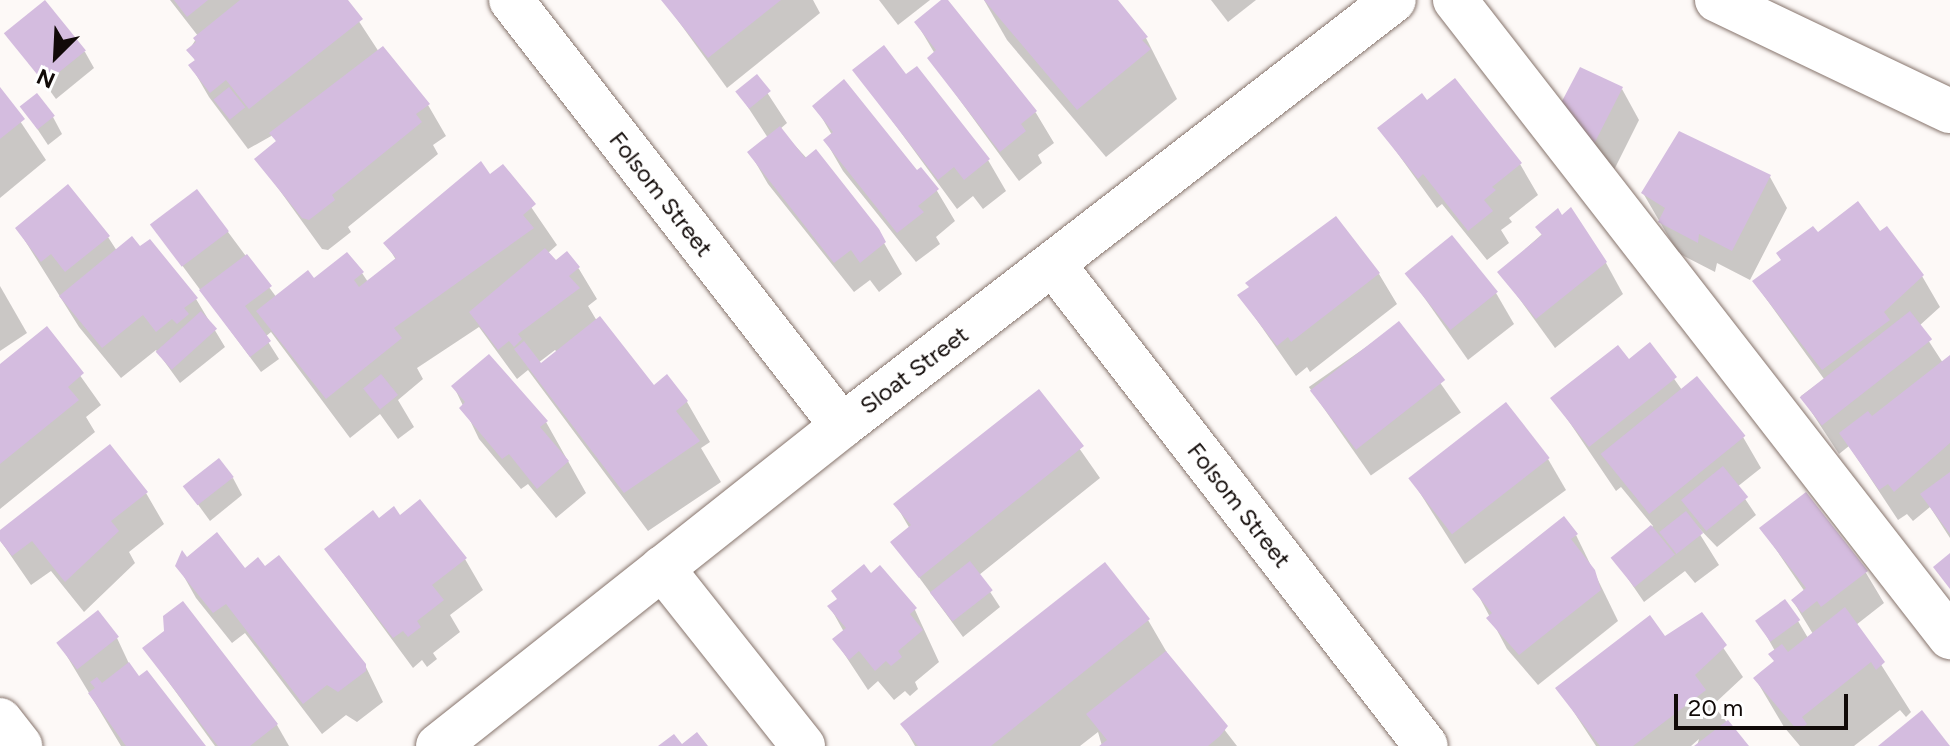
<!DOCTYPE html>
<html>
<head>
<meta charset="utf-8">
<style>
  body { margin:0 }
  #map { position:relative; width:1950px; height:746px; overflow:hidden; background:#fdf9f7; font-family:Figtree,sans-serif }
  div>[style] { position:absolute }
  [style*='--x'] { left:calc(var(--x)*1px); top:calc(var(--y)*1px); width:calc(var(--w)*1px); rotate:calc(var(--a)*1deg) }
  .shadow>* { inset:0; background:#0003; transform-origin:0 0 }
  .building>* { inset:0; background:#d4bcdf; transform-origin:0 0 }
  .roads { filter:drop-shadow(0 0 2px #87756d) drop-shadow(0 0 2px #87756d) }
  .minor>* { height:44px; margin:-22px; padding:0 22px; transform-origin:22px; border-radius:22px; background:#fff }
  span { translate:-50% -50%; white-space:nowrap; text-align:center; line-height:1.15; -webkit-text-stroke:6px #fff; paint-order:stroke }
  .street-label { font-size:24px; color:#110a08 }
  .north { position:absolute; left:16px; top:16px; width:80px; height:80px; -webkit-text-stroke:6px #fff; paint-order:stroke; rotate:204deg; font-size:22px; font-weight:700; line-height:32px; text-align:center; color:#110a08 }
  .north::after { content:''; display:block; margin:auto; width:28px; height:36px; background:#110a08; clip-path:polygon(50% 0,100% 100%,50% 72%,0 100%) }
  .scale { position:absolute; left:1674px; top:694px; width:174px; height:36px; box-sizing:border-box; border:4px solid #110a08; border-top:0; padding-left:10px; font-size:24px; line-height:28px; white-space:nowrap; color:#110a08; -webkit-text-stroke:6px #fff; paint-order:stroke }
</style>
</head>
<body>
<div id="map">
  <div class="shadow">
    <i style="clip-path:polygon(170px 0,345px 0,379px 52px,428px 105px,446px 136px,433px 145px,438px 154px,348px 227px,351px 232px,328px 250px,322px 249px,257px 159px,277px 143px,273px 135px,248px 149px,209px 97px,191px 66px,196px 62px,189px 50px,198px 36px)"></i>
    <i style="clip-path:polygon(663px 0,813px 0,820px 13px,727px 88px)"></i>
    <i style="clip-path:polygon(879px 0,930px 0,898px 25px)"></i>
    <i style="clip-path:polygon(945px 0,1036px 113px,1054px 143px,1038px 155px,1042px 163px,1019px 181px,929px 58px,935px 54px,916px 22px)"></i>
    <i style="clip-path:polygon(984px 0,1116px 0,1146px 38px,1177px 99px,1106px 157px,1007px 40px)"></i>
    <i style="clip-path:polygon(1211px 0,1256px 0,1228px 22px)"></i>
    <i style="clip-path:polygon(7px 33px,85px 52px,94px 68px,56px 99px)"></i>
    <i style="clip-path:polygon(855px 70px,906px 77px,988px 160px,1006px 191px,983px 209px,973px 196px,957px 209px)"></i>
    <i style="clip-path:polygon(757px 77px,787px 123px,780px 129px,884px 243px,902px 274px,879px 292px,870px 280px,854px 292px,768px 184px,750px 153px,768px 138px,738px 92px)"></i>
    <i style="clip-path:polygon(1622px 89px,1639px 120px,1612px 174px,1581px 134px)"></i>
    <i style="clip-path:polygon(0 91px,46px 160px,0 198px)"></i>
    <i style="clip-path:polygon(1427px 103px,1520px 164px,1538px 195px,1509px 218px,1512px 222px,1501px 230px,1509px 243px,1487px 260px,1442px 204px,1437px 208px,1380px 129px)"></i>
    <i style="clip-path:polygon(22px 106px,53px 117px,62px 134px,48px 145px)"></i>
    <i style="clip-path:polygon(815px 106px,916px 173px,921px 170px,937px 191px,955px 221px,936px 237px,940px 244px,916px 262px,843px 171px,825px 140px,832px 135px)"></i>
    <i style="clip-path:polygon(evenodd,503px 166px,557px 245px,548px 253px,556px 262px,567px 254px,579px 269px,597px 299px,588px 306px,597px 321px,654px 388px,687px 402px,710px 442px,701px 448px,721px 482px,648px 531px,528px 370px,517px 379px,479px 327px,417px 368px,423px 379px,398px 400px,414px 427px,398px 439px,380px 414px,350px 438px,271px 332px,265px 337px,279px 359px,261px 372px,153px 226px,228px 232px,277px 298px,314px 281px,362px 273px,368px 282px,396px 260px,386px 243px,503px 166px,555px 350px,558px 353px,541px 366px,538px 363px,555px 350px)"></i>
    <i style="clip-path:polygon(1770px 177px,1787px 208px,1750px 280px,1717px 263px,1715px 272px,1678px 253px,1643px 193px)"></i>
    <i style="clip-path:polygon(1561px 217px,1606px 263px,1623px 294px,1555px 348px,1500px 272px)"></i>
    <i style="clip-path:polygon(17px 228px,108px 237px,117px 251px,196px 299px,225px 347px,180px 383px,156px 350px,121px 378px,79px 327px)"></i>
    <i style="clip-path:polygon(1880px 234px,1922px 276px,1940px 307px,1919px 326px,1943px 363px,1950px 360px,1950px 538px,1930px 507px,1913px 521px,1907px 514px,1898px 520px,1849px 446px,1839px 454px,1801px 396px,1824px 379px,1754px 282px,1817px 235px)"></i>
    <i style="clip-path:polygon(1407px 273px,1496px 293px,1514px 324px,1468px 360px)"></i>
    <i style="clip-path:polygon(1379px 274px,1397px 304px,1310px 372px,1307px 367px,1296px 376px,1240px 296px)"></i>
    <i style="clip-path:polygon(0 286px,27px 333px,0 351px)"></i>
    <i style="left:1399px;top:324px;width:108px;height:110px;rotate:55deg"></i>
    <i style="clip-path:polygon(47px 329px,101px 405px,86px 417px,95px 432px,0 509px,0 367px)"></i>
    <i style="clip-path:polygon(1650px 345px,1682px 390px,1743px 437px,1761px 468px,1737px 487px,1756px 515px,1717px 547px,1691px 520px,1719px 565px,1695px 583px,1685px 571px,1644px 602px,1613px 557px,1653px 526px,1621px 487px,1616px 491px,1553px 398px,1628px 362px)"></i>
    <i style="clip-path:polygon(454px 387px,546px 422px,586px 493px,556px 518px,528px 484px,521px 489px,479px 439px)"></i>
    <i style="clip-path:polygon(1039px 391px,1100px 478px,979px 575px,1000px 607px,963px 637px,893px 542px,910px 529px,896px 505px)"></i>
    <i style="clip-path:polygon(1548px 459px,1566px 490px,1465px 564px,1413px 482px)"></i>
    <i style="clip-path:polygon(233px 478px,242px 495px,210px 521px,186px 488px)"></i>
    <i style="clip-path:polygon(146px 493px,164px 524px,129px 552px,135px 563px,84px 612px,51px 571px,31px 585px,0 540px,0 532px)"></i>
    <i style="clip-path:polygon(378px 521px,465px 559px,483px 590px,450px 615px,460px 632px,433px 653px,437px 659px,427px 667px,422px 660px,413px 668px,326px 550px)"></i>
    <i style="clip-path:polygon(1762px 529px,1866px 573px,1884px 603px,1856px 625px,1911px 712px,1906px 717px,1900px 710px,1854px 746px,1800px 746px,1784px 727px,1755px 678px,1775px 663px,1775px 651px,1758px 621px,1798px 621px,1808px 638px,1813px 634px,1793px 601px,1805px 592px)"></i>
    <i style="clip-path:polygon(1576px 535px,1618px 621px,1538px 685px,1507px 649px,1475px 589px)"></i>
    <i style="clip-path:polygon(186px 559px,245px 571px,365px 665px,383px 702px,357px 722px,346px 715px,322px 734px,245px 633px,232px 643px,196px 598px,178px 566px)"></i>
    <i style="clip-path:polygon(871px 576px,915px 610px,939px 662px,915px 682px,918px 689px,910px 696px,905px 691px,894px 700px,878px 681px,868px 690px,835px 640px,844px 632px,830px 607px)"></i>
    <i style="clip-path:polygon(1701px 615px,1743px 677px,1713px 705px,1746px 746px,1697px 746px,1699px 739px,1691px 746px,1596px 746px,1558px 688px,1664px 638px)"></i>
    <i style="clip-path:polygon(1148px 620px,1173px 663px,1237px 746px,1102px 746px,1098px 732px,1080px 746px,915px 746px,903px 725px)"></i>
    <i style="clip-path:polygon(117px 638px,132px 670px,204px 746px,121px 746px,59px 643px)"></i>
    <i style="clip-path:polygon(144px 648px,277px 725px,289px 746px,215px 746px)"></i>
  </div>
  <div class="building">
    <i style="left:45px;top:0;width:65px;height:53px;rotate:51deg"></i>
    <i style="clip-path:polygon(174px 0,208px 0,187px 17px)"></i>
    <i style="clip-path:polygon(240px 0,348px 0,363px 19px,249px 109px,226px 80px,210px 93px,188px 65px,195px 60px,186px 50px,196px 42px,193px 38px)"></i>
    <i style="clip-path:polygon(661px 0,781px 0,708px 58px)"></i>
    <i style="clip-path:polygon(941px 0,948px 0,1037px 111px,1021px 124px,1026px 131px,1000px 152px,927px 58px,936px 50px,914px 22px)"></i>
    <i style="clip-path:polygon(984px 0,1118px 0,1148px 37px,1142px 40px,1151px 49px,1077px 110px)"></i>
    <i style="clip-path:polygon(884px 45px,906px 74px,917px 66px,990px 159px,964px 180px,954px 167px,938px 180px,852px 70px)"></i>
    <i style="clip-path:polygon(383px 46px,430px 104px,416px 114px,422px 122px,332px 195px,335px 200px,309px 220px,302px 218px,254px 159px,276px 141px,269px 133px)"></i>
    <i style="clip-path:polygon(1580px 67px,1623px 87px,1593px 146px,1561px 103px)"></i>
    <i style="left:757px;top:74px;width:22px;height:28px;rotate:51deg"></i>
    <i style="clip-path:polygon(1455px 78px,1522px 163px,1492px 187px,1496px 190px,1484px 200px,1493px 211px,1468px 231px,1423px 174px,1418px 179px,1377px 128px,1422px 93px,1427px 100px)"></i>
    <i style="clip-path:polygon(844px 79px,917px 170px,921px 167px,939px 189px,918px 206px,924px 212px,897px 233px,823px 140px,833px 132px,812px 106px)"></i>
    <i style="clip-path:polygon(0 87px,25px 119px,0 139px)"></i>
    <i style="left:229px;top:87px;width:26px;height:20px;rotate:51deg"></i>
    <i style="left:37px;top:93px;width:29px;height:22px;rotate:52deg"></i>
    <i style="clip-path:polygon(780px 126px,805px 158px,816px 149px,879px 229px,886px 242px,860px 263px,851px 250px,834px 263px,747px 152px)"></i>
    <i style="clip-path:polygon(1679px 131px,1771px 175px,1732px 251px,1699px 234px,1698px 243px,1658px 222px,1665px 208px,1641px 193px)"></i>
    <i style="clip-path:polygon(481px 161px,490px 174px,503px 164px,536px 204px,523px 215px,534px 228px,394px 328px,402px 338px,326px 399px,256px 311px,308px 270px,314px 278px,347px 252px,364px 272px,354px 280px,359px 287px,396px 258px,383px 243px)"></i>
    <i style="clip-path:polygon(68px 184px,110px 236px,65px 272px,51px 254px,41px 262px,15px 228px)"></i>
    <i style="left:197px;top:189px;width:53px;height:59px;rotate:53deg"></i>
    <i style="clip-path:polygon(1858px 201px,1880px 231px,1887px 226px,1924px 275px,1884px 312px,1890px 320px,1822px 370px,1752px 281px,1781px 260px,1776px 253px,1813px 226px,1818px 232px)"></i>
    <i style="clip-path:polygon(1571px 207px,1607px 262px,1536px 319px,1497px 272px,1542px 235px,1535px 227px,1558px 208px,1562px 215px)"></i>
    <i style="clip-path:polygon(1336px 216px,1380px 273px,1291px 342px,1288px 337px,1277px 346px,1237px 295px,1249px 287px,1245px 283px)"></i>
    <i style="left:1452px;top:235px;width:73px;height:61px;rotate:51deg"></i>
    <i style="clip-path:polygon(132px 236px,140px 246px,150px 239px,198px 298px,184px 308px,189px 314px,177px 324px,172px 319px,156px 332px,143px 315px,102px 348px,59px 296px)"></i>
    <i style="clip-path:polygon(545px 248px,556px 260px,567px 251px,580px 267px,569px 276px,580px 288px,518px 334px,522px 339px,514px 347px,509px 341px,498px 350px,469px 312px)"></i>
    <i style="clip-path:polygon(247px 254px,272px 286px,245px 306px,271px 341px,250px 357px,199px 290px)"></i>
    <i style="left:201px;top:311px;width:24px;height:61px;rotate:48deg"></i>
    <i style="left:1910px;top:311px;width:36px;height:140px;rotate:52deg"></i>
    <i style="clip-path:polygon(600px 316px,654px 385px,667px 374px,688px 401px,676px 411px,700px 441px,624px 493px,514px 349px,524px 341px,541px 363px)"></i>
    <i style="left:1399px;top:321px;width:75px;height:113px;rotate:52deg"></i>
    <i style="clip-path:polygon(47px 326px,84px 373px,68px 387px,79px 400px,0 464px,0 364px)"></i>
    <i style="clip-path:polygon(1650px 342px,1677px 377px,1589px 447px,1550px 398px,1618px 345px,1629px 359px)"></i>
    <i style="clip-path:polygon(489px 354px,548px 421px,540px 427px,569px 461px,537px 489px,509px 454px,502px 459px,459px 408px,465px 402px,451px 386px)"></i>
    <i style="clip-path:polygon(1950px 355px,1950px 443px,1894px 492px,1888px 484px,1879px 490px,1839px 433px,1868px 411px,1872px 416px)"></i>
    <i style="left:381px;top:374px;width:27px;height:23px;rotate:51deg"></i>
    <i style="left:1697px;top:376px;width:77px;height:124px;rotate:51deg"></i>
    <i style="clip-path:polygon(1039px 389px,1084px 446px,919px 578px,890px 542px,911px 525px,893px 504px)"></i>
    <i style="left:1506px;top:402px;width:71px;height:124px;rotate:52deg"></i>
    <i style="clip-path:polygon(110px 444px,148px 492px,111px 521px,119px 531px,65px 582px,32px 541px,12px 556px,0 541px,0 530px)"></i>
    <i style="left:219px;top:458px;width:24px;height:46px;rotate:52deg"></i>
    <i style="left:1723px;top:466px;width:40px;height:54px;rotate:51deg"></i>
    <i style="clip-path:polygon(1950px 472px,1950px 534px,1920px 494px)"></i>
    <i style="clip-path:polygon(1806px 492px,1868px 571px,1821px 607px,1817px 601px,1802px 613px,1791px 600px,1806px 588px,1759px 528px)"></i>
    <i style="clip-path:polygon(420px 499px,467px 558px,432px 585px,444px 600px,417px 621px,421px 627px,408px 637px,403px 631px,393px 638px,324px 549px,373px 510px,379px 518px,394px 506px,400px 515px)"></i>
    <i style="left:1686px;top:511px;width:28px;height:34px;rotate:52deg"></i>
    <i style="clip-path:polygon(1564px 516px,1578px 534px,1571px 539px,1595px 570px,1601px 590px,1519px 655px,1486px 618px,1492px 613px,1472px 589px)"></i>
    <i style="left:1651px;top:525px;width:38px;height:52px;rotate:51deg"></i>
    <i style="clip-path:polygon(217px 532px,245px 568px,258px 557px,265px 566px,279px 555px,366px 664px,366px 671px,338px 692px,327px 685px,303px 704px,226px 604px,213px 613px,175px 566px,182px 550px,187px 557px)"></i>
    <i style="clip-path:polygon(1950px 553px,1950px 589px,1933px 567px)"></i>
    <i style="left:970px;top:561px;width:37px;height:51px;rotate:52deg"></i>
    <i style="clip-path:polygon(1105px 562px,1150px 619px,991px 746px,918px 746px,900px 724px)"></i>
    <i style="clip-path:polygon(864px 564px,871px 573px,880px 565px,917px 608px,910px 614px,923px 630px,898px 651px,902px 657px,891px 666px,886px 661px,875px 671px,859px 651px,849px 660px,832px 639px,846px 628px,827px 606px,837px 599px,831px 591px)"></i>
    <i style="left:1785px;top:599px;width:26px;height:37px;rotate:54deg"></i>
    <i style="clip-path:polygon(183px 601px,278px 724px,250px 746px,218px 746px,142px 648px,164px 631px,163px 616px)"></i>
    <i style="clip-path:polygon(1845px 607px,1885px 662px,1876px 670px,1871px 662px,1802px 717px,1807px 724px,1798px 731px,1753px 678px,1774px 661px,1768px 654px,1782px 644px,1788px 652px)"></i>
    <i style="left:98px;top:610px;width:34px;height:53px;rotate:52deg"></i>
    <i style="clip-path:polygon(1702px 612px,1727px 645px,1695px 675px,1706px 690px,1633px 746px,1600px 746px,1555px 688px,1650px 615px,1665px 636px)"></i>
    <i style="clip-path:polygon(1166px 651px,1228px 726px,1220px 736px,1208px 746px,1099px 746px,1107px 740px,1086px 714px)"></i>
    <i style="clip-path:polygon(129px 662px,139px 676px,147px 670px,206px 746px,126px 746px,88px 693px,95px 688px,90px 682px,97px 677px,102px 683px)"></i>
    <i style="clip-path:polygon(1922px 710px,1950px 746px,1878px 746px)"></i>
    <i style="clip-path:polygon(1728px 720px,1749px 746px,1694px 746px)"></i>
    <i style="clip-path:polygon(697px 732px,708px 746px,658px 746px,674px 734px,682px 744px)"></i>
  </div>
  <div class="roads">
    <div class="minor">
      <i style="--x:511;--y:0;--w:539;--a:52.15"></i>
      <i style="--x:1455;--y:0;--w:807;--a:52.15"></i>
      <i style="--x:1717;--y:0;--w:258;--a:25.5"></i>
      <i style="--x:1053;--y:264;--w:609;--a:52.27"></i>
      <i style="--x:662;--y:568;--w:227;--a:51.6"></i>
      <i style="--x:0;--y:720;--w:33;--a:52"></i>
      <i style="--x:438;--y:746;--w:515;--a:-38.38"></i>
      <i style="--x:842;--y:426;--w:697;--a:-37.66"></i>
    </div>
  </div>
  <div class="street-label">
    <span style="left:661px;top:194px;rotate:52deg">Folsom Street</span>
    <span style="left:914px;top:370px;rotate:-37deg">Sloat Street</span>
    <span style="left:1239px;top:505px;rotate:52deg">Folsom Street</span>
  </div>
  <div class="north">N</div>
  <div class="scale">20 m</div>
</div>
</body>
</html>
